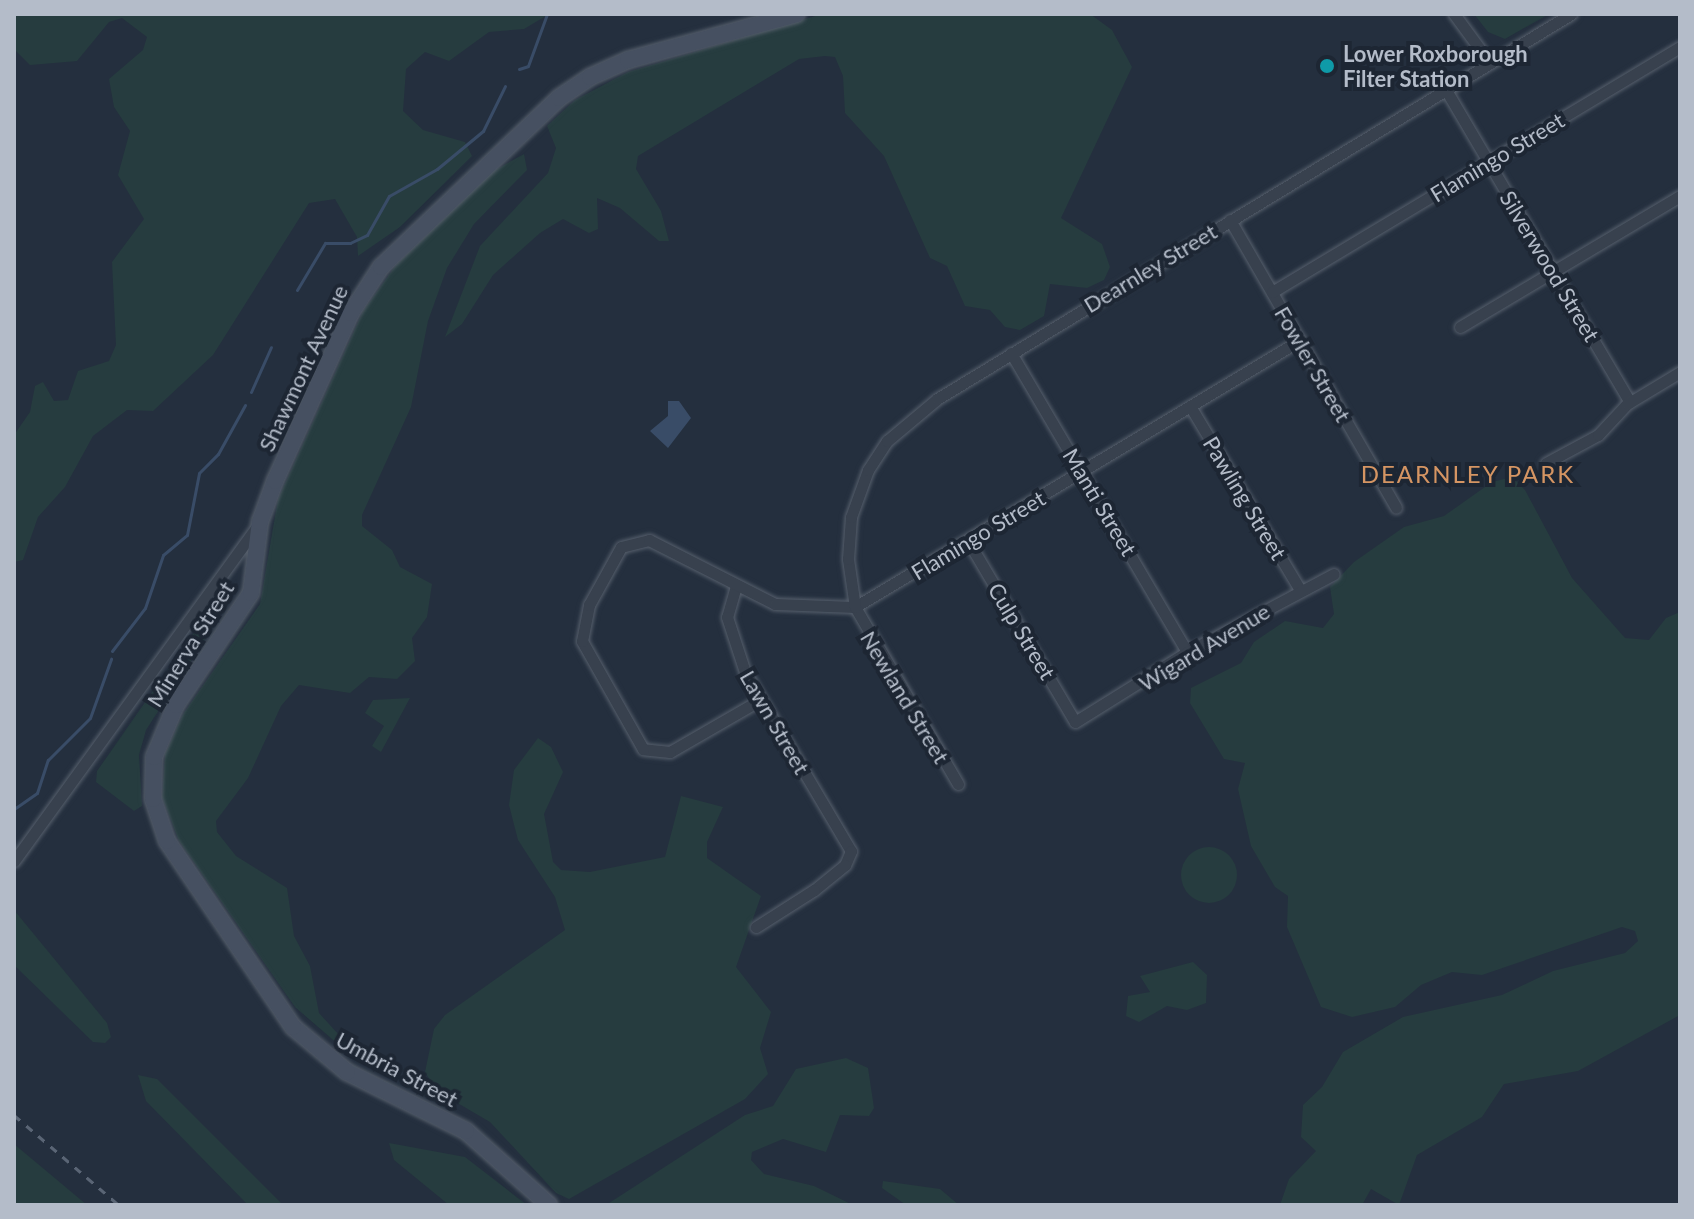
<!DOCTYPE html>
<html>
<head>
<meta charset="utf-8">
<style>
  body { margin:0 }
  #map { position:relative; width:1694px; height:1219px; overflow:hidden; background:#242f3e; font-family:Lato,sans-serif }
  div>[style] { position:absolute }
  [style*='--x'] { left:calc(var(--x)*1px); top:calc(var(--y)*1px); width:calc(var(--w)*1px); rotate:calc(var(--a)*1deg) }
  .green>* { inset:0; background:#263c3f }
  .round { border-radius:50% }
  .water>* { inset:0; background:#394c67 }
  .stream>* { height:3px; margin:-1.5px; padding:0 1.5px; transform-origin:1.5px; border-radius:1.5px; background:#394c67 }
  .roads { filter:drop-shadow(0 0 2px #565f6c) drop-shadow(0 0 2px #565f6c) }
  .street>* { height:11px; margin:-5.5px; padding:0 5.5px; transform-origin:5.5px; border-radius:5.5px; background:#38414e }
  .secondary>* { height:16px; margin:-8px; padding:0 8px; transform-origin:8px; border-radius:8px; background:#465061 }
  .rail>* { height:3px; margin-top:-1.5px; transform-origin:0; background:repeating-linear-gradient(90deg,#5a6575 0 8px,transparent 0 16px) }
  .dots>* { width:22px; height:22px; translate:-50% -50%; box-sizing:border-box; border:4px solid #1d2633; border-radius:50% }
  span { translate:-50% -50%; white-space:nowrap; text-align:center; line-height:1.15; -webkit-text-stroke:8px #1d2633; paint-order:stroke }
  .poi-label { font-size:22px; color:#b4bcc9; font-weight:700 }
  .left { translate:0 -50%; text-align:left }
  .street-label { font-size:22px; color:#b4bcc9 }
  .neighbourhood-label { font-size:24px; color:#d59563; letter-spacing:2px }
  .frame { position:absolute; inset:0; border:16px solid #b4bcc9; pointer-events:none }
</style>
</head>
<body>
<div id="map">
  <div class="green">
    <i style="clip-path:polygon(14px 14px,549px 14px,524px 29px,489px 32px,449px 61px,425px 52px,406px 69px,403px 111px,423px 130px,465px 142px,472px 156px,400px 227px,358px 256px,357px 237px,335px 199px,309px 203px,213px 355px,153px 411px,127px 410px,93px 436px,65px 487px,38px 517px,23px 560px,14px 562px,14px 435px,30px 412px,35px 386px,43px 382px,54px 401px,68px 400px,78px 371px,109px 361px,116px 345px,112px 262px,144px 219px,118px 175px,130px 131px,114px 107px,109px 79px,143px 50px,147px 37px,122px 18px,109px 22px,77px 61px,30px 65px,14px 49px)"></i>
    <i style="clip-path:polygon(822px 14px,1090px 14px,1112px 30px,1132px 67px,1061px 218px,1102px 244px,1110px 267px,1104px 280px,1087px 288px,1050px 284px,1044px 316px,1020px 330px,1005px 327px,990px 310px,965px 306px,947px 266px,930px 258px,884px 156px,845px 113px,843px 76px,835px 57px,825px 56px,799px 59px,638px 156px,636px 169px,661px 211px,669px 241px,659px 241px,620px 208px,597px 198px,598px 229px,589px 233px,563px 219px,540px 233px,493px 275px,462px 324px,445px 337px,480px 246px,548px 173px,556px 148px,547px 126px,575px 100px,628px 72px)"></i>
    <i style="clip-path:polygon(1474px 14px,1549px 14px,1505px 39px,1488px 32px)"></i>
    <i style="clip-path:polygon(524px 154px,527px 170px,474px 224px,447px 268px,428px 321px,411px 407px,362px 515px,362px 526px,392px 550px,400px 567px,432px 584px,427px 617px,412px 638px,415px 661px,397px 679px,369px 677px,350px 693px,299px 685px,281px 706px,248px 778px,216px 821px,217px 832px,236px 856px,287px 888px,294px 936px,310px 966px,319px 1013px,350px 1047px,348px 1053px,295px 1007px,179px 841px,162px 797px,165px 754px,183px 714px,260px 604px,278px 499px,363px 311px,396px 265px,493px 171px)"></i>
    <i style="clip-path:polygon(1512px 477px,1525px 490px,1572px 578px,1625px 638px,1649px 640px,1666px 618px,1680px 612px,1680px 1015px,1578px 1071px,1504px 1084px,1482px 1117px,1417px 1155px,1399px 1205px,1371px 1189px,1362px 1205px,1280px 1205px,1289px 1179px,1316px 1151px,1301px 1137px,1303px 1105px,1322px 1087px,1343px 1052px,1403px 1017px,1502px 995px,1553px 971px,1625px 953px,1638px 941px,1635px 931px,1622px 927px,1482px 975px,1452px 972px,1421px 985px,1395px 1007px,1352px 1017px,1321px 1007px,1287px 927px,1288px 896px,1275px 887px,1251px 846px,1238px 789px,1245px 763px,1224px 759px,1190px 703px,1191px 688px,1241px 663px,1254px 642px,1285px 621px,1323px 628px,1334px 614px,1330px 587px,1354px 562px,1404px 527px,1444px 516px,1492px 482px)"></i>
    <i style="clip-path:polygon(211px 619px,214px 625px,146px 730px,139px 755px,142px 806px,134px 811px,96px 782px,97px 771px,197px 628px)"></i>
    <i style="clip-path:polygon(410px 698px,381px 752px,372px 746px,384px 726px,365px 713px,373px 700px)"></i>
    <i style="clip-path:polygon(538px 738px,551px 747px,563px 772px,544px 814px,553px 862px,561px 870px,590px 872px,665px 857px,681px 796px,723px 807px,707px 842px,707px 858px,761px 896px,736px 967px,771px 1012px,760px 1048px,768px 1074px,745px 1099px,569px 1199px,556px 1193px,490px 1122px,437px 1091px,425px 1072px,434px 1029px,445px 1015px,565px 930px,555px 897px,518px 840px,509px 805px,514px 770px)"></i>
    <i class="round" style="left:1181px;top:847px;width:56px;height:56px"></i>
    <i style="clip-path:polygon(14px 910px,107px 1023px,111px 1037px,105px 1043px,93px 1042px,14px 965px)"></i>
    <i style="clip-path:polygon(1193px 962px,1207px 975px,1206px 1003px,1187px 1010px,1167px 1006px,1139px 1022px,1126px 1016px,1128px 996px,1150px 992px,1140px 976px)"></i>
    <i style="clip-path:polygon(846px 1058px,868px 1068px,874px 1108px,869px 1116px,840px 1115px,826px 1152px,783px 1139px,752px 1152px,751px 1160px,764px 1174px,814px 1186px,853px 1205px,606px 1205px,745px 1115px,773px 1106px,796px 1069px)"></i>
    <i style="clip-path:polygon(138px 1075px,157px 1079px,283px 1205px,248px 1205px,146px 1101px)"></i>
    <i style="clip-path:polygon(389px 1143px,465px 1157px,527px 1205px,449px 1205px,394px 1160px)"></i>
    <i style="clip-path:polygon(14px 1144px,44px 1169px,87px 1205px,14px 1205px)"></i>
    <i style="clip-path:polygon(883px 1181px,940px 1189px,959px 1205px,906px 1205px,882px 1188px)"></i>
  </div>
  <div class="water">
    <i style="clip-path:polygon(668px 401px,679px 401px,691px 418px,668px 448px,650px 431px,668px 416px)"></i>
  </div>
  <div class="stream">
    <i style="--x:519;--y:69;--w:9;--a:-18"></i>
    <i style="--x:528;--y:66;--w:55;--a:-69.9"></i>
    <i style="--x:297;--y:290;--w:55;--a:-59.2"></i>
    <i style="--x:325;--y:243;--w:25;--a:0"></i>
    <i style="--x:350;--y:243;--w:19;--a:-25"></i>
    <i style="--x:367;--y:235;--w:45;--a:-60.6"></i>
    <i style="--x:389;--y:196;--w:55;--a:-29.4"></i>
    <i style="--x:437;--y:169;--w:60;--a:-39.6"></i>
    <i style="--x:483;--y:131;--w:50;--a:-63.9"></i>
    <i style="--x:251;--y:392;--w:49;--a:-66"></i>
    <i style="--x:112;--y:651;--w:54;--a:-52.5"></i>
    <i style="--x:145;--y:608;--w:56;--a:-71.2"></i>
    <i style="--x:163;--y:555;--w:31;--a:-40"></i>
    <i style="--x:187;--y:535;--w:63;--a:-79"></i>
    <i style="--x:199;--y:473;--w:27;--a:-45"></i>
    <i style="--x:218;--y:454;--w:56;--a:-61.1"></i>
    <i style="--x:14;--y:809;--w:28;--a:-35"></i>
    <i style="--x:37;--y:793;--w:35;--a:-72"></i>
    <i style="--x:48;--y:760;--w:59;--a:-45"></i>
    <i style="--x:90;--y:718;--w:63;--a:-70.4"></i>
  </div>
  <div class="roads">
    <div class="street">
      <i style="--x:1454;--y:14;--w:61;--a:53.7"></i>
      <i style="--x:1446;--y:90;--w:362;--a:59.5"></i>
      <i style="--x:1230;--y:220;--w:332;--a:60"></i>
      <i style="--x:1272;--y:292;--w:476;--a:-31"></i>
      <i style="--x:1460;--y:327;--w:256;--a:-30.8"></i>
      <i style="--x:1011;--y:353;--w:347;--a:59.5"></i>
      <i style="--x:1190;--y:406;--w:214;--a:59.1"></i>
      <i style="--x:1546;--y:463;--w:59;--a:-28.3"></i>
      <i style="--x:1598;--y:435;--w:42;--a:-46.9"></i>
      <i style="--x:1627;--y:404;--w:62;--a:-31.1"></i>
      <i style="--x:968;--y:541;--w:210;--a:59.4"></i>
      <i style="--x:1075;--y:722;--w:132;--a:-32"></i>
      <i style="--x:1187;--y:652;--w:166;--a:-28"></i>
      <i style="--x:736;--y:586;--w:32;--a:106"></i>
      <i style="--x:727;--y:617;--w:58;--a:71.9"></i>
      <i style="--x:745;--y:672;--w:208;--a:59.4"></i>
      <i style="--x:851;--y:851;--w:15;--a:113"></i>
      <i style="--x:845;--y:865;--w:40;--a:141"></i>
      <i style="--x:814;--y:890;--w:69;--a:147.5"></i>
      <i style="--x:760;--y:700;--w:104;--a:150"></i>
      <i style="--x:670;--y:752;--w:27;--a:-174"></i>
      <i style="--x:643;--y:749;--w:124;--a:-119.5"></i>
      <i style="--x:582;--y:641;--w:37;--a:-79"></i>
      <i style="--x:589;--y:605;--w:66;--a:-61.1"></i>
      <i style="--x:621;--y:547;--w:29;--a:-14"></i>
      <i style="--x:649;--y:540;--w:141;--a:26.9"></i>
      <i style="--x:775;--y:604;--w:80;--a:2.1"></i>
      <i style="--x:855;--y:607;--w:519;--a:-30.96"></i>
      <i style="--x:958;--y:784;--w:205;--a:-120.2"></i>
      <i style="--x:855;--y:607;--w:49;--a:-98.3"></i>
      <i style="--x:848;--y:559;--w:42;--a:-85.9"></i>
      <i style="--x:851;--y:517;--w:50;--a:-70.1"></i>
      <i style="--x:868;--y:470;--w:35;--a:-57"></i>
      <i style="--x:887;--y:441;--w:65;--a:-40"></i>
      <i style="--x:937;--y:399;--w:742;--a:-31.27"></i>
      <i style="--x:14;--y:861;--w:415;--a:-54"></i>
    </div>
    <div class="secondary">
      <i style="--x:549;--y:1205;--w:111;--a:-138.3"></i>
      <i style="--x:466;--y:1131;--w:133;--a:-153.6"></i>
      <i style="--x:347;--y:1072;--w:70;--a:-140.2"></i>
      <i style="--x:293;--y:1027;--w:225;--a:-124.1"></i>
      <i style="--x:167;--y:841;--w:44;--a:-108.4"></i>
      <i style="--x:153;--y:799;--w:42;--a:-88.6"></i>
      <i style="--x:154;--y:757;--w:56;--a:-67.1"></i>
      <i style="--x:176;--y:705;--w:135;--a:-56.2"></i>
      <i style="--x:251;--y:593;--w:72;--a:-82.8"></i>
      <i style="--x:260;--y:522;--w:44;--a:-69.9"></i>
      <i style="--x:275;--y:481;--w:184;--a:-65.7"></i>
      <i style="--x:351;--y:313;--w:55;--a:-56.9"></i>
      <i style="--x:381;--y:267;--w:245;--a:-43.5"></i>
      <i style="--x:559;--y:98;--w:37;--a:-34"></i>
      <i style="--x:590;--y:77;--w:42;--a:-24.1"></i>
      <i style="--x:628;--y:60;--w:175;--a:-15.2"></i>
    </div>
  </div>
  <div class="rail">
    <i style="--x:14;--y:1115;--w:138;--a:40.6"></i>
  </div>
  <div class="dots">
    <i style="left:1327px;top:66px;background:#0f9aa8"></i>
  </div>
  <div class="poi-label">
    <span class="left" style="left:1343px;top:66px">Lower Roxborough<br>Filter Station</span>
  </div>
  <div class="street-label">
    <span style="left:1497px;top:157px;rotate:-31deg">Flamingo Street</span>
    <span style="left:1550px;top:266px;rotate:59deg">Silverwood Street</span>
    <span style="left:1150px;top:268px;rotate:-31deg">Dearnley Street</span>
    <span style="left:1313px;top:364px;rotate:60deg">Fowler Street</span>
    <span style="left:303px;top:368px;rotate:-65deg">Shawmont Avenue</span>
    <span style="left:1245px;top:498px;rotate:59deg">Pawling Street</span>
    <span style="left:1100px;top:502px;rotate:59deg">Manti Street</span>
    <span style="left:978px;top:535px;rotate:-31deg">Flamingo Street</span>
    <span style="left:1022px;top:631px;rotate:59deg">Culp Street</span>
    <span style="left:190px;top:644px;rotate:-58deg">Minerva Street</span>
    <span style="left:1204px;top:647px;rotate:-31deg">Wigard Avenue</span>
    <span style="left:905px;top:697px;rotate:59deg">Newland Street</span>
    <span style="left:775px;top:722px;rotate:60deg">Lawn Street</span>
    <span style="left:397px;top:1069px;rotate:28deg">Umbria Street</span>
  </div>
  <div class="neighbourhood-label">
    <span style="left:1468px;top:474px">DEARNLEY PARK</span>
  </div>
  <div class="frame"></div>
</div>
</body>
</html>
